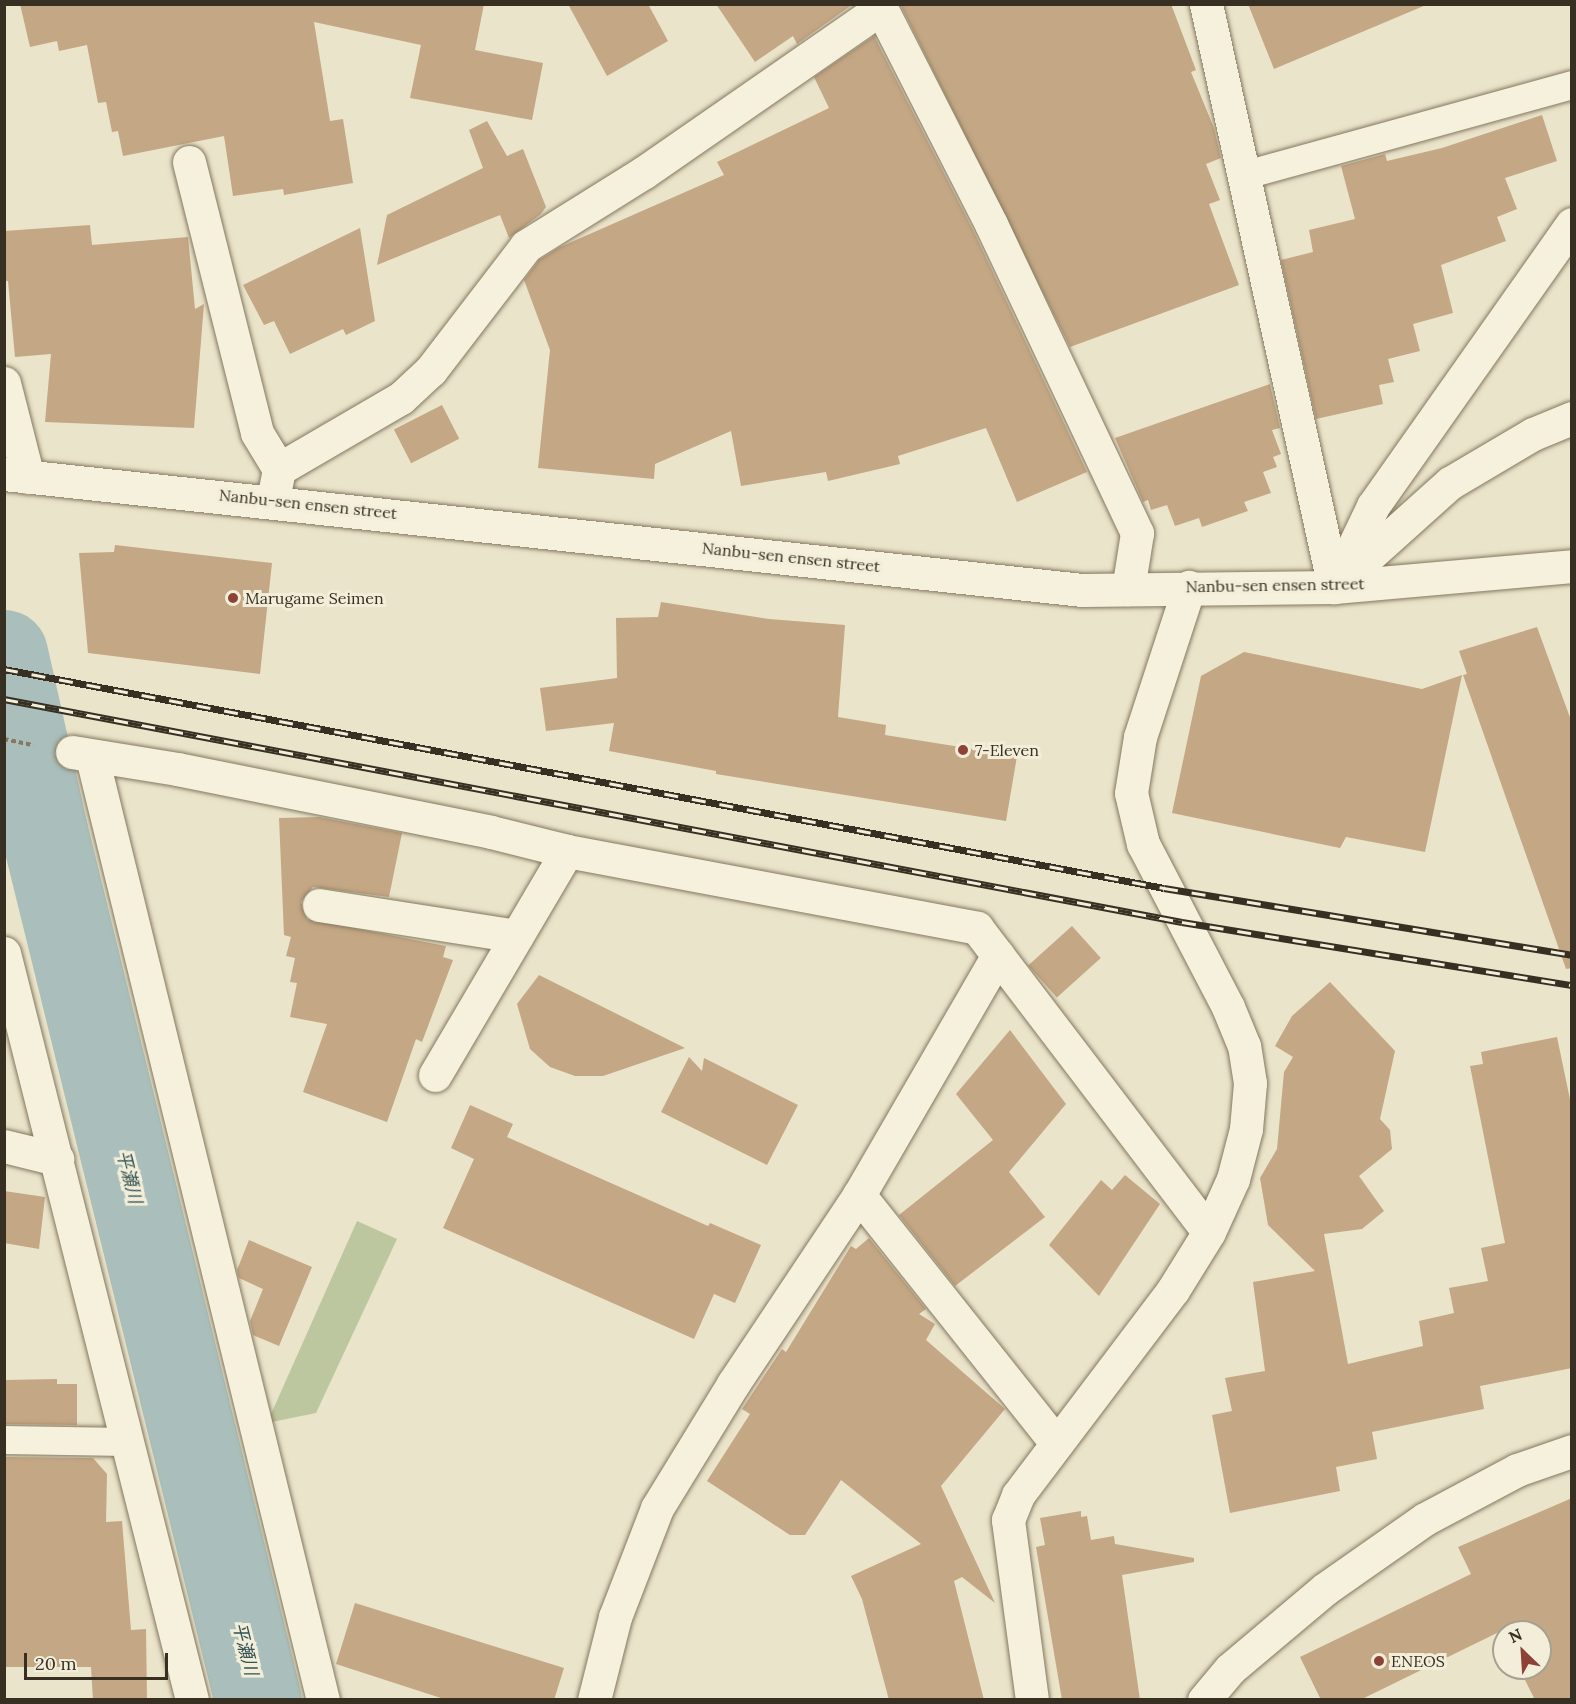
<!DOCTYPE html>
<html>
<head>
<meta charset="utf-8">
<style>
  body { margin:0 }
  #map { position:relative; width:1576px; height:1704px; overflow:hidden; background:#eae4ca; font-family:Lora,"Noto Sans JP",serif }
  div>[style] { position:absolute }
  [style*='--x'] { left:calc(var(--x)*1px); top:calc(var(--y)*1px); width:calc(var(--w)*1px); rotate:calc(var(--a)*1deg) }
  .green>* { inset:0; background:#bdc79f }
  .river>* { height:87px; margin:-43.5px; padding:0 43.5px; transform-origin:43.5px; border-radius:43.5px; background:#aabfbb }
  .building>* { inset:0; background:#c4a784; transform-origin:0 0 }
  .path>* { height:4px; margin-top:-2px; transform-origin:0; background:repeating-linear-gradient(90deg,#857860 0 4.5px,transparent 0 7.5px) }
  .roads { filter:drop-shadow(0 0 2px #857860) drop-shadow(0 0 2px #857860) }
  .lane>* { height:28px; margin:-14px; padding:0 14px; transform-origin:14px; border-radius:14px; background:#f5f1dc }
  .street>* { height:33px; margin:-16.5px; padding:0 16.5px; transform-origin:16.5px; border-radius:16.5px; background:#f5f1dc }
  .secondary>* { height:33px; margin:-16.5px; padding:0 16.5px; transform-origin:16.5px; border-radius:16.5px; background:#f5f1dc }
  .rail>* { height:7px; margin-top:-3.5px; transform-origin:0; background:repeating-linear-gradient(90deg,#f2eed9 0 14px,#372f22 0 28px); box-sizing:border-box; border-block:2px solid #372f22 }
  .dots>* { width:16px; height:16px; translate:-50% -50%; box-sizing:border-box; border:3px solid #f2eed9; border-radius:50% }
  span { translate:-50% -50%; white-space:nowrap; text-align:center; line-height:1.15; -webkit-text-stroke:6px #f2eed9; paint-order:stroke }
  .street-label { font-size:16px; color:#372f22 }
  .poi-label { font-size:16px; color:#372f22 }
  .left { translate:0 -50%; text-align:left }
  .water-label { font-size:18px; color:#335355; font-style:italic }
  .frame { position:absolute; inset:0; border:6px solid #372f22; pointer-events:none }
  .north { position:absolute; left:1492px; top:1620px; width:60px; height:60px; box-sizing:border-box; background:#f2eed9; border:2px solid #a7a290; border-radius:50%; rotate:335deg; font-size:16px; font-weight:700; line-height:24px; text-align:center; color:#372f22 }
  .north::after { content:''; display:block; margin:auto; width:21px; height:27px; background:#8d4137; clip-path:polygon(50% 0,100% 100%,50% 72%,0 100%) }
  .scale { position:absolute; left:24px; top:1653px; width:144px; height:27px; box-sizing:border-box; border:3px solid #372f22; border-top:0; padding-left:8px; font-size:18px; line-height:21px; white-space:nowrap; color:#372f22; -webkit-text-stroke:4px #f2eed9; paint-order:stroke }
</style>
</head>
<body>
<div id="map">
  <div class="green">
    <i style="clip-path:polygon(357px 1221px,397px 1239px,316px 1413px,267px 1423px)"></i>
  </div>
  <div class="river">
    <i style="--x:4;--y:653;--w:182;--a:77.3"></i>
    <i style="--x:44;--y:831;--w:895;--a:76.17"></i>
  </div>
  <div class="building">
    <i style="clip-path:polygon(20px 4px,484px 4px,475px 50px,543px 63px,532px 120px,410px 98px,421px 45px,314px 22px,330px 121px,343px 119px,353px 183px,284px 195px,283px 189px,233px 196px,224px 136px,123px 156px,118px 131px,112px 132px,106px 102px,98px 103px,87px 45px,59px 51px,57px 41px,30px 47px)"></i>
    <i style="clip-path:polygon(568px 4px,648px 4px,668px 41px,607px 76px)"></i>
    <i style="clip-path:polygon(716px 4px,853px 4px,797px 44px,793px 36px,755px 62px)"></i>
    <i style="clip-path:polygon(900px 4px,1171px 4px,1196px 70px,1191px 72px,1214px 128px,1221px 158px,1206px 164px,1220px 200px,1209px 204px,1239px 285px,1070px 347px)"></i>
    <i style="clip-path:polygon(1248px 4px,1426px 4px,1426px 5px,1274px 69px)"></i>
    <i style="clip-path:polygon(874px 36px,974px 232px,1087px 472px,1017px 502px,986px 428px,898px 456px,900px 464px,828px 481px,826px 472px,741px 486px,731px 431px,655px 464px,654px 479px,538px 468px,550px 350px,524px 280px,539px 260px,560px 247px,724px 175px,717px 162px,829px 108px,814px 77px)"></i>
    <i style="clip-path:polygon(1542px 115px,1557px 161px,1505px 178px,1517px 209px,1497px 217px,1506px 241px,1441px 265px,1453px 313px,1413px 324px,1420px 351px,1388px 359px,1394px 382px,1379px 385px,1383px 404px,1316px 419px,1281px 260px,1313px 252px,1309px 230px,1355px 219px,1341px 166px,1385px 154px,1387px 161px,1442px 148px)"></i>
    <i style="clip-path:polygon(487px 121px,507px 156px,523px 149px,546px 207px,541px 214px,509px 238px,500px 215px,377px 265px,387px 215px,483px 168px,469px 130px)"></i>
    <i style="clip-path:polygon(90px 225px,92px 245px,188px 237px,195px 309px,204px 304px,194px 428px,45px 422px,51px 354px,15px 357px,8px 281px,4px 281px,4px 231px)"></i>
    <i style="clip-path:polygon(360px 228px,375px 321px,346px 335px,343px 329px,290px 354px,274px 321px,264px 325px,243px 285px)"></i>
    <i style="clip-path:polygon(1270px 384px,1280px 428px,1272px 430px,1281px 454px,1273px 457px,1277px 467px,1263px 472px,1271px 493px,1244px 502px,1248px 511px,1202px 527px,1199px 518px,1175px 526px,1167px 505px,1151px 510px,1148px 500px,1143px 502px,1115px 438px)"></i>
    <i style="left:442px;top:405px;width:38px;height:54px;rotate:63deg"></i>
    <i style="clip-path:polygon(115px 545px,272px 563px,260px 674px,88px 653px,79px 553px,114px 552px)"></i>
    <i style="clip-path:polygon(661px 602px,769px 619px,845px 625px,838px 717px,886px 725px,885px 735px,1017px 756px,1006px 821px,716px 774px,716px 771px,609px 751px,614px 723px,546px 731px,540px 688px,617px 678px,616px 618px,658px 617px)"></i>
    <i style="clip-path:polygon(1537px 627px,1572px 723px,1572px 968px,1566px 969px,1463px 675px,1467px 674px,1459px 651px)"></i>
    <i style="clip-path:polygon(1244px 652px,1422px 689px,1462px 675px,1425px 852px,1346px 837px,1340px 848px,1172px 813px,1201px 676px)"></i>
    <i style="clip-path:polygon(319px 817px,402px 833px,389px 897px,313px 887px,301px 902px,307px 919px,446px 946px,443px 957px,453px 960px,422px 1042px,416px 1039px,387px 1122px,303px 1092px,327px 1024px,290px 1017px,297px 983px,290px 982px,295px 958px,286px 956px,291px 937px,284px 935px,279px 818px)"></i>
    <i style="left:1072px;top:926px;width:43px;height:59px;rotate:48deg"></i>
    <i style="clip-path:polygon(539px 975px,685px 1048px,603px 1076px,575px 1076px,550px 1067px,530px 1049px,517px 1004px)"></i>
    <i style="clip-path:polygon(1330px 982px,1395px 1051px,1380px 1119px,1390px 1130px,1392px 1149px,1359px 1176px,1384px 1211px,1362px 1229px,1324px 1234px,1348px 1364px,1423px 1346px,1419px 1321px,1454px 1313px,1449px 1288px,1488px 1281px,1481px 1248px,1505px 1243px,1470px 1066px,1483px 1064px,1481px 1052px,1557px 1037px,1572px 1109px,1572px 1368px,1480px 1386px,1484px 1409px,1372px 1432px,1377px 1459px,1336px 1467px,1340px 1491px,1230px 1513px,1212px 1415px,1232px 1411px,1225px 1378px,1265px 1371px,1253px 1282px,1315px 1271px,1268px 1225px,1260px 1178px,1277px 1149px,1284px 1072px,1293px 1057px,1275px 1046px,1292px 1016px)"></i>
    <i style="clip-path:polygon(1010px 1030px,1066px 1104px,1009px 1172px,1045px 1217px,955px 1286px,899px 1215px,993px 1140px,956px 1094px)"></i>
    <i style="clip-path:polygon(689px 1057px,702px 1071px,704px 1058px,798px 1105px,767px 1165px,661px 1112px)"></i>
    <i style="clip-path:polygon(470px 1105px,513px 1124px,507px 1137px,708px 1226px,710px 1223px,761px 1245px,735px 1303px,714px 1294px,694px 1339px,443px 1228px,474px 1159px,451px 1148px)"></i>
    <i style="clip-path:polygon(1125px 1175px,1160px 1204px,1099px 1296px,1049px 1245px,1101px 1180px,1112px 1190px)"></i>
    <i style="clip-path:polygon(4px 1191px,45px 1197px,39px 1249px,4px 1243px)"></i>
    <i style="clip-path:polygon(869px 1238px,926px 1309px,919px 1314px,935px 1324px,926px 1340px,1005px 1409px,941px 1486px,995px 1603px,962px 1577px,954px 1581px,984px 1700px,889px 1700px,862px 1599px,851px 1576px,921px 1544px,841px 1480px,805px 1535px,790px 1535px,707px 1481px,750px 1414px,742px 1409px,782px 1349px,786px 1352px,851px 1246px,856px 1249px)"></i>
    <i style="clip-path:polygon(249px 1240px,312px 1267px,279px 1346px,253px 1335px,250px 1321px,263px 1289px,239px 1278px,237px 1270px)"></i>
    <i style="clip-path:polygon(57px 1379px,57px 1384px,77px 1384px,77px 1425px,4px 1424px,4px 1380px)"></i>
    <i style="clip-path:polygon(4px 1457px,93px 1458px,107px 1474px,106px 1522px,122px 1521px,131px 1630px,146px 1629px,147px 1700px,93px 1700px,91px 1667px,4px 1667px)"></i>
    <i style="clip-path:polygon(1572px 1498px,1572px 1700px,1535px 1700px,1519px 1668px,1540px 1668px,1540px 1632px,1504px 1632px,1504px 1638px,1501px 1631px,1360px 1700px,1321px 1700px,1300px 1657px,1471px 1574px,1458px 1547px)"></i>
    <i style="clip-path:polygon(1081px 1511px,1081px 1517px,1087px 1516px,1091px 1540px,1114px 1536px,1115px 1544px,1194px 1558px,1194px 1562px,1122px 1575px,1140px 1700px,1062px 1700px,1036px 1547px,1045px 1545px,1040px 1518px)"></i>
    <i style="clip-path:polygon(355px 1603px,564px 1668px,554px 1700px,447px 1700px,336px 1664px)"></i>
  </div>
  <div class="path">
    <i style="--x:4;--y:739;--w:30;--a:12"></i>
  </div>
  <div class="roads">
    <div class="lane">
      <i style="--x:1242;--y:176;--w:342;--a:-15.4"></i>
      <i style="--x:4;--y:1440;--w:123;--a:0.9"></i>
    </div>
    <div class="street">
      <i style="--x:1206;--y:4;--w:597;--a:77.62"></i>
      <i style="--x:189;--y:162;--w:279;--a:75.9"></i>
      <i style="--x:257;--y:433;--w:42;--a:58.6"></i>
      <i style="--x:279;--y:469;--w:21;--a:101"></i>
      <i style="--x:4;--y:383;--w:97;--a:75.7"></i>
      <i style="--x:279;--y:469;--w:141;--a:-30.2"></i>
      <i style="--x:401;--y:398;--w:41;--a:-43"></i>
      <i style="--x:431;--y:370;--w:156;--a:-52.5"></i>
      <i style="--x:526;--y:246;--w:138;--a:-32"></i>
      <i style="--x:643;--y:173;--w:290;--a:-34.7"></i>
      <i style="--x:881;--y:8;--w:242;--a:63"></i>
      <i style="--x:991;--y:224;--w:342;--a:64.7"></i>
      <i style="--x:1137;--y:533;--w:57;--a:99.1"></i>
      <i style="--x:1334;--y:587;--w:156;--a:-41.9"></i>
      <i style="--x:1450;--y:483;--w:96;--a:-30.6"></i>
      <i style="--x:1533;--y:434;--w:42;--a:-22.3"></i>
      <i style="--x:72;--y:752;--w:106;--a:9.2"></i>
      <i style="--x:177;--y:769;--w:320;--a:11.3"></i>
      <i style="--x:491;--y:832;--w:78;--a:14"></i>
      <i style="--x:567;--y:851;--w:417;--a:10.6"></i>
      <i style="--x:977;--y:928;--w:382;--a:52.7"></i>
      <i style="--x:92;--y:757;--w:971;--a:76.24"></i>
      <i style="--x:319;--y:905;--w:200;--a:8.9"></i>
      <i style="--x:4;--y:953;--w:770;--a:75.87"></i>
      <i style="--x:435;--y:1075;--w:260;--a:-59.5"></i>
      <i style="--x:4;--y:1146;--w:55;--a:13.8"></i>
      <i style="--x:859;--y:1195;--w:317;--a:51.5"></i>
      <i style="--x:594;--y:1700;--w:86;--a:-75.8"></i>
      <i style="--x:615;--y:1617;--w:117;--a:-68.9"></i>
      <i style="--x:657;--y:1508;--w:145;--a:-58.5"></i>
      <i style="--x:733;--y:1384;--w:227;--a:-56.3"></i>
      <i style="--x:859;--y:1195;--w:277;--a:-59.9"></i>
    </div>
    <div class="secondary">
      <i style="--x:4;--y:474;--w:1085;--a:6.14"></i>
      <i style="--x:1083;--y:590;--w:251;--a:-0.7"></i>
      <i style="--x:1334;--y:587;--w:239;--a:-5"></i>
      <i style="--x:1334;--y:587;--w:90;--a:-64.3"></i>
      <i style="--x:1373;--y:506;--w:345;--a:-54.8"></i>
      <i style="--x:1032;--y:1700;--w:182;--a:-97.6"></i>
      <i style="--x:1008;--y:1520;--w:27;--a:-68"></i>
      <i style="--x:1018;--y:1495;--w:257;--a:-52.9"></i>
      <i style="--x:1173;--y:1290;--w:68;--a:-58.2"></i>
      <i style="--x:1209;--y:1232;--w:58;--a:-65.6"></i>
      <i style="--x:1233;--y:1179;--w:52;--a:-75.4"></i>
      <i style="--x:1246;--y:1129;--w:46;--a:-85"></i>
      <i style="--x:1250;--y:1083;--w:37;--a:-99"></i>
      <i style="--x:1244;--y:1046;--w:42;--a:-112.3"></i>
      <i style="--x:1228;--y:1007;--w:184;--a:-117.5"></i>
      <i style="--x:1143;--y:844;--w:52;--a:-103.2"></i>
      <i style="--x:1131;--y:793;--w:57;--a:-80.9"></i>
      <i style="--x:1140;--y:737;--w:158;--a:-71.9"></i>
      <i style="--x:1204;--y:1700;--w:40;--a:-50"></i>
      <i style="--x:1230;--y:1669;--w:124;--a:-40.1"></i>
      <i style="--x:1325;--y:1589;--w:122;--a:-35"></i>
      <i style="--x:1425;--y:1519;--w:104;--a:-28"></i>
      <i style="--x:1517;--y:1470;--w:58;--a:-19.1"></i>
    </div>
  </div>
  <div class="rail">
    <i style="--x:4;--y:669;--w:1180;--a:10.69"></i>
    <i style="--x:1164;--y:888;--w:413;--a:9.3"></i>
    <i style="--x:4;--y:699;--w:1199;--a:10.72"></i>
    <i style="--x:1182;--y:922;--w:395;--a:9.2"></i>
  </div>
  <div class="dots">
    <i style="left:233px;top:598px;background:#8d4137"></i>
    <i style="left:963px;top:750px;background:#8d4137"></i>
    <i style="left:1379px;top:1661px;background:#8d4137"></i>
  </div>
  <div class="street-label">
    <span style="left:308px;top:504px;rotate:6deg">Nanbu-sen ensen street</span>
    <span style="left:791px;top:557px;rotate:6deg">Nanbu-sen ensen street</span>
    <span style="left:1275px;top:585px;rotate:-1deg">Nanbu-sen ensen street</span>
  </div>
  <div class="poi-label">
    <span class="left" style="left:245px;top:598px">Marugame Seimen</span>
    <span class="left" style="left:975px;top:750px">7-Eleven</span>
    <span class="left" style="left:1391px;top:1661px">ENEOS</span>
  </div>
  <div class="water-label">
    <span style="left:129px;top:1177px;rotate:76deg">平瀬川</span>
    <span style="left:245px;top:1649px;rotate:76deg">平瀬川</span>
  </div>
  <div class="frame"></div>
  <div class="north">N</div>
  <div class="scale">20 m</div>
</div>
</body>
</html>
